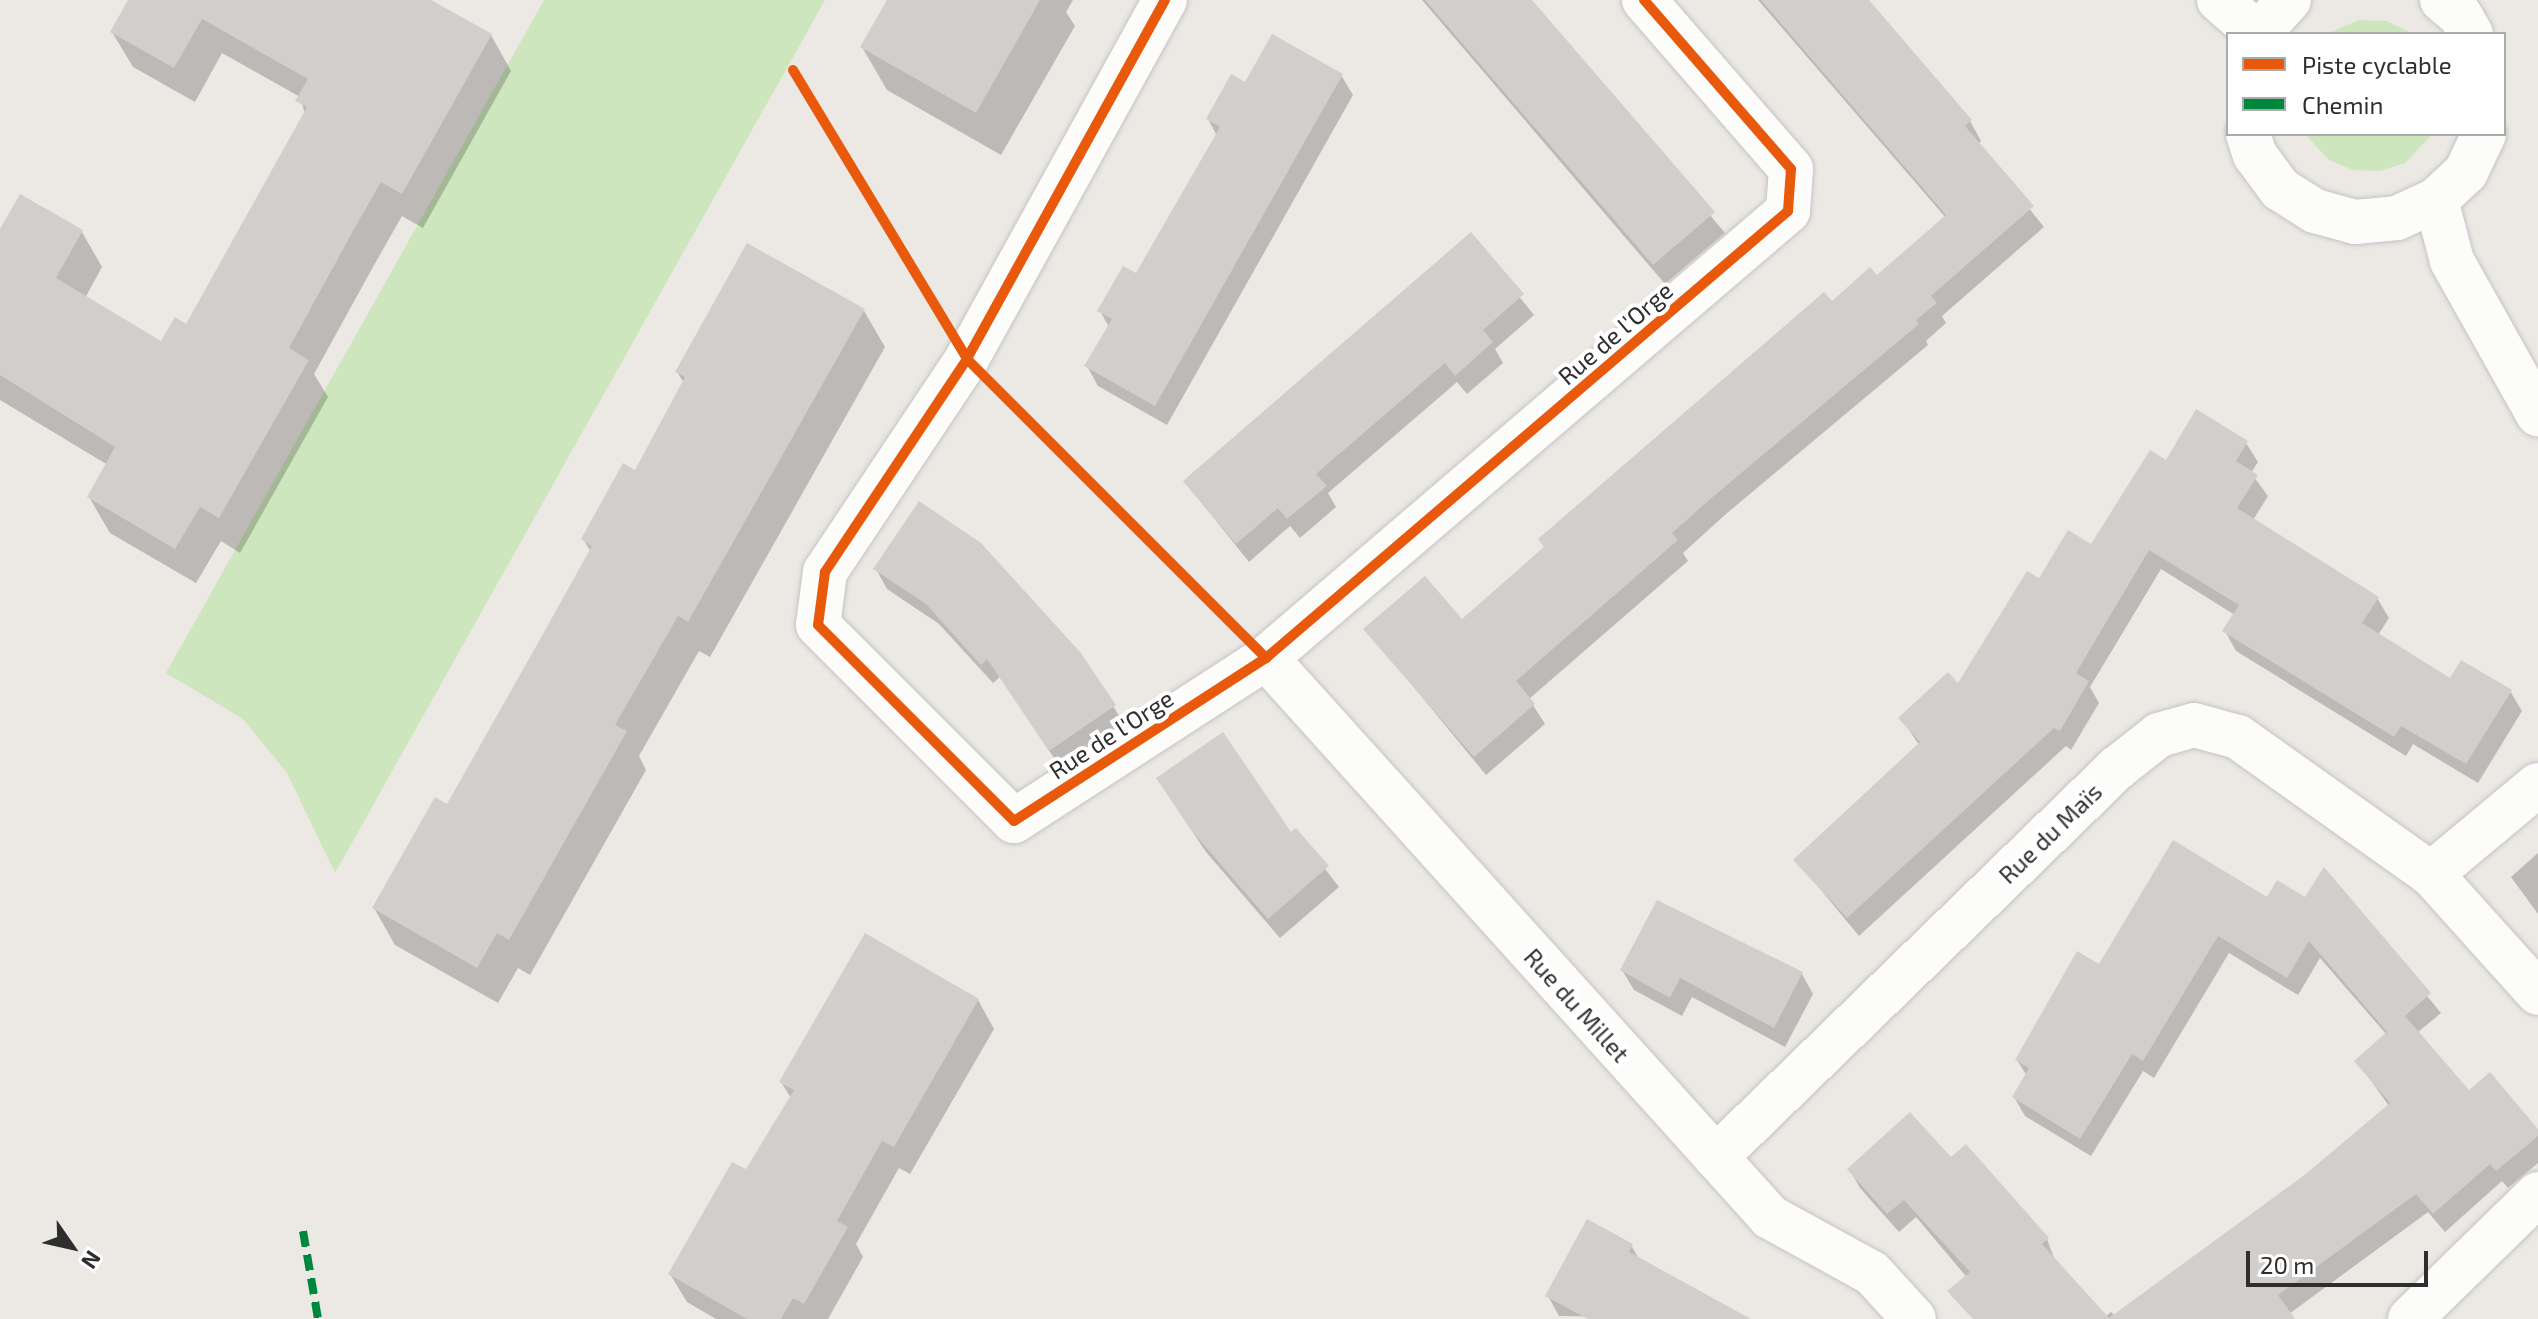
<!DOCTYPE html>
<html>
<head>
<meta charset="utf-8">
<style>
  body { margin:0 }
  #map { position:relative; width:2538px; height:1319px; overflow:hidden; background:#ece8e4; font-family:"Exo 2",sans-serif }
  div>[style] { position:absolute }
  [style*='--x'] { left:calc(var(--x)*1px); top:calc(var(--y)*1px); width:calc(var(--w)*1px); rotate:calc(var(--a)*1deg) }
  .green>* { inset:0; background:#cee6be }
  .shadow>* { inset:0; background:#0003 }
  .building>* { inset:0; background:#d1cecb }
  .roads { filter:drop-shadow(0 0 2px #c5c4c5) drop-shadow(0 0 2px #c5c4c5) }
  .street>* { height:44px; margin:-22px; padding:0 22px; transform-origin:22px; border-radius:22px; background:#fcfcfb }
  .quiet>* { height:8px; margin-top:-4px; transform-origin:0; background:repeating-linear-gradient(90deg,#00873e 0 16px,transparent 0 24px) }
  .cycleway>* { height:10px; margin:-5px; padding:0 5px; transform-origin:5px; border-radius:5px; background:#e8590c }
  span { translate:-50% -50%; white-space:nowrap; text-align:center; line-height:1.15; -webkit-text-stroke:8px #fff; paint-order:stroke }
  .street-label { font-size:24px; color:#2e2e2e }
  .legend { position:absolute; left:2226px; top:32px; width:280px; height:104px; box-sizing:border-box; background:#fff; border:2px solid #ababab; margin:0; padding:10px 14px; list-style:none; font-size:24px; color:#2e2e2e }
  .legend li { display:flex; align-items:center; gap:16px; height:40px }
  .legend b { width:40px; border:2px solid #ababab }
  .north { position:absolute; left:32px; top:1207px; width:80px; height:80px; -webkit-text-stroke:6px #fff; paint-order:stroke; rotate:124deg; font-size:22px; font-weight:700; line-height:32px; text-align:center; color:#2e2e2e }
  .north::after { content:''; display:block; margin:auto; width:28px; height:36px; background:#2e2e2e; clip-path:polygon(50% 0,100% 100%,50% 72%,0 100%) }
  .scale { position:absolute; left:2246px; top:1251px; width:182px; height:36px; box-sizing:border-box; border:4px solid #2e2e2e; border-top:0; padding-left:10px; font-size:24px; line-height:28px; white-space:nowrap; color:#2e2e2e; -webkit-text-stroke:6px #fff; paint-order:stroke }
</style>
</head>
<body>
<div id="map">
  <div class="green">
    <i style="clip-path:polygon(544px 0,825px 0,335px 873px,287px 773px,243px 719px,166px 673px)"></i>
    <i style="clip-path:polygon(2359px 20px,2386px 21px,2414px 34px,2326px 34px)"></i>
    <i style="clip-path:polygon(2305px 134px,2433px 134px,2405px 163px,2380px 171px,2353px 170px,2329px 160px)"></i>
  </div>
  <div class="shadow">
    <i style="clip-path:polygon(130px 0,427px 0,491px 35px,511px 71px,423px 228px,402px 216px,373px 267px,314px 374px,328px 397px,240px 553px,221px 541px,196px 583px,110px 533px,89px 497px,108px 465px,0 400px,0 233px,82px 232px,102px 267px,85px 298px,162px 344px,187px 327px,305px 114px,300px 97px,222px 53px,195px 102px,133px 67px,112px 32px)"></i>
    <i style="clip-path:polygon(889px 0,1073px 0,1066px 12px,1075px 26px,1001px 155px,887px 90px,862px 47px)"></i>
    <i style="clip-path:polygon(1422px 0,1530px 0,1725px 233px,1665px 284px)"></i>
    <i style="clip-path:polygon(1758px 0,1866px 0,1970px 121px,1981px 141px,1978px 144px,2044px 227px,1942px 316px,1946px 323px,1926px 341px,1928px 345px,1726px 514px,1683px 553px,1688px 561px,1529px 699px,1545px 724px,1486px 775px,1366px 629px,1462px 621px,1831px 304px,1877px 278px,1946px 218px)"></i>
    <i style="clip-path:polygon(1341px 75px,1353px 95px,1167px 425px,1098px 386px,1087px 366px,1109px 327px,1100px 311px,1136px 276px,1217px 136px,1208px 119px,1245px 84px)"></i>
    <i style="clip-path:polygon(1470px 235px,1534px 315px,1495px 349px,1503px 363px,1467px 394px,1457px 382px,1328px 493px,1336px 507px,1300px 538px,1290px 526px,1249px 562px,1185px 482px)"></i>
    <i style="clip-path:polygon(864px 311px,885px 347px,710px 657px,699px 651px,639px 756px,646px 770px,530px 975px,518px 968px,498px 1003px,395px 945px,374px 908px,448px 806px,591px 552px,583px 539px,636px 473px,684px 383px,677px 372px)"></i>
    <i style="clip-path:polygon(2246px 443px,2258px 462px,2251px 473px,2268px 496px,2253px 520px,2377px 598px,2389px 618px,2378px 635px,2451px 680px,2510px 691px,2522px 711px,2478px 783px,2413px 744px,2406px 756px,2236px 651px,2225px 631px,2235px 615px,2161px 569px,2090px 687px,2099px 703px,2071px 750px,2066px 746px,1859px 936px,1796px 860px,1919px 745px,1901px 718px,1958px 686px,2040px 581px,2091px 547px,2166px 462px)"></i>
    <i style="clip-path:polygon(876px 569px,1078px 653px,1126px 726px,1062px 770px,1000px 677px,993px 683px,939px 624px,887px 589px)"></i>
    <i style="clip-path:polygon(1170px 798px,1291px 835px,1296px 831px,1339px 887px,1280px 938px,1206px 852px)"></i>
    <i style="clip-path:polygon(2538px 853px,2538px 914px,2511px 877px)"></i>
    <i style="clip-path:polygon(2324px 870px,2441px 1013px,2417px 1033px,2469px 1093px,2538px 1132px,2538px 1163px,2508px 1188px,2502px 1181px,2445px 1232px,2428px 1212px,2289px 1314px,2293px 1319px,2002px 1319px,1916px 1217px,1899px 1232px,1860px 1188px,1850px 1170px,1950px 1160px,2047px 1239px,2055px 1261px,2105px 1317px,2111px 1312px,2115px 1316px,2308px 1175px,2389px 1106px,2357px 1061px,2387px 1035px,2320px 958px,2298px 995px,2229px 953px,2154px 1078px,2143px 1071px,2091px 1156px,2025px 1116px,2014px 1097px,2027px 1076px,2017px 1060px,2099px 967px,2268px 899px,2305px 899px)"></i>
    <i style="clip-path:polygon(1622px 970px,1802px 974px,1813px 994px,1785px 1047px,1692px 997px,1682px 1016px,1634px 990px)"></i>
    <i style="clip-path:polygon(978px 1000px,994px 1029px,910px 1174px,899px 1168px,856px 1244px,863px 1257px,828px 1319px,716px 1319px,687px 1302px,670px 1274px,746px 1172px,791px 1098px,781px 1082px)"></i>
    <i style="clip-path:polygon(1631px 1245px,1640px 1261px,1747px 1319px,1559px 1316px,1548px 1296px)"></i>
  </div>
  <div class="building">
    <i style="clip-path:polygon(128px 0,431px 0,492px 34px,402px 194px,381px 182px,353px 231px,289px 348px,309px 360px,219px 518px,200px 507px,175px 549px,87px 497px,115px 447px,0 375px,0 229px,20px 194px,83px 230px,56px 278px,161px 341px,175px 317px,186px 324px,307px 107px,295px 101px,308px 79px,202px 19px,174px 68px,110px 32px)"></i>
    <i style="clip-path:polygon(887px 0,1040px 0,976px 113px,860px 47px)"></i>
    <i style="clip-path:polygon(1425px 0,1532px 0,1715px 212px,1653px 265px)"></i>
    <i style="clip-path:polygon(1761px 0,1869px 0,1972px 120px,1965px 126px,2034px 206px,1931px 296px,1937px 303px,1916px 320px,1919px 324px,1715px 495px,1672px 533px,1678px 540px,1516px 681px,1535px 704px,1474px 757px,1363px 629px,1425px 576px,1462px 619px,1544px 547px,1538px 539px,1824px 292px,1832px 301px,1870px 267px,1877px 275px,1946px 215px)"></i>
    <i style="clip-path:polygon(1272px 34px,1343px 74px,1155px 406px,1084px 366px,1112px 319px,1097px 311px,1123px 266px,1136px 273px,1220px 127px,1206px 119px,1231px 74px,1245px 82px)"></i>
    <i style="clip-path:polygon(1471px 232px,1524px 294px,1483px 330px,1493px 342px,1455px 376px,1445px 363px,1316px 474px,1327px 486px,1287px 519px,1278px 508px,1236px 544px,1183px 481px)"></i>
    <i style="clip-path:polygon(747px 243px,865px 309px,688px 622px,678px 616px,615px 725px,627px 731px,509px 940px,497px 933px,477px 968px,372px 908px,435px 797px,447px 804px,543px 634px,592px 546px,581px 539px,623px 463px,635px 470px,685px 377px,675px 372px)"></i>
    <i style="clip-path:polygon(2196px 409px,2248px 441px,2236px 461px,2258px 475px,2237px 508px,2379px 597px,2362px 623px,2450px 678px,2461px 660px,2512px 690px,2466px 764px,2401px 726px,2394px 737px,2222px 631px,2239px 605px,2149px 550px,2076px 673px,2089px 681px,2060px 731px,2054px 728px,1847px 918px,1793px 860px,1920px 742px,1898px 718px,1948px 672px,1958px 683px,2027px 571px,2039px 578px,2068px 530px,2091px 544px,2150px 450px,2166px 460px)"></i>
    <i style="clip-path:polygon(919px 501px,981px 543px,1080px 652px,1116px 705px,1049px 751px,987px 659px,981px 665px,926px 604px,873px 569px)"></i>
    <i style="clip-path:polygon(1223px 732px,1291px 832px,1296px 828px,1329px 866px,1268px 919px,1192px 831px,1156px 778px)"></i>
    <i style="clip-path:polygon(2173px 840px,2267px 897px,2277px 880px,2305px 897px,2324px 867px,2431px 993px,2405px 1016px,2469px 1090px,2490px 1072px,2538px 1129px,2538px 1136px,2496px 1171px,2490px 1164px,2433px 1214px,2416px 1194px,2278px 1295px,2295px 1319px,1973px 1319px,1947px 1291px,1970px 1272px,1904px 1200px,1887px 1214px,1847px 1169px,1910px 1112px,1951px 1157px,1966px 1144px,2049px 1238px,2042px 1244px,2109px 1318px,2307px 1173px,2390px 1103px,2354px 1061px,2399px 1021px,2387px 1032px,2309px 941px,2287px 978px,2218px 936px,2143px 1061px,2132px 1054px,2080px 1139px,2012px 1097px,2029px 1068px,2015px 1060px,2077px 951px,2099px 964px)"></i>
    <i style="clip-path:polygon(1657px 900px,1803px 972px,1774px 1028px,1680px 978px,1670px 998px,1620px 970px)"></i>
    <i style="clip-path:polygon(865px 933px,979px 999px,894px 1147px,882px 1141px,837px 1221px,848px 1227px,804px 1304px,793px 1298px,781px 1319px,747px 1319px,668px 1274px,732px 1162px,746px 1169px,794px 1090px,779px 1082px)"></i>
    <i style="clip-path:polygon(1587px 1219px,1633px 1244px,1629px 1252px,1751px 1319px,1588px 1319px,1545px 1296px)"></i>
  </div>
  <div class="roads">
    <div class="street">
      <i style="--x:1165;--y:0;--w:410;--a:118.9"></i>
      <i style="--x:967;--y:359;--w:256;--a:123.7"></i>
      <i style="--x:825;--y:572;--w:53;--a:97.5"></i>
      <i style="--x:818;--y:625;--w:277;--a:45"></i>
      <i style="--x:1014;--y:821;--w:300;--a:-32.9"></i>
      <i style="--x:1266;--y:658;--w:687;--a:-40.57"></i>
      <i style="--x:1788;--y:211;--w:42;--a:-85.9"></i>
      <i style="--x:1791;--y:169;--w:224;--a:-131"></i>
      <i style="--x:2219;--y:0;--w:52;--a:41.1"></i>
      <i style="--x:2442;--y:0;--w:23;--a:40"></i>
      <i style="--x:2460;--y:15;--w:22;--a:60"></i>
      <i style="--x:2258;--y:34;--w:46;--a:-47.6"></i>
      <i style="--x:2248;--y:134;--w:22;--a:72"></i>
      <i style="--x:2255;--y:155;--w:42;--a:53.7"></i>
      <i style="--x:2280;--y:189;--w:41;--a:32.2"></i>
      <i style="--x:2315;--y:211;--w:41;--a:15.4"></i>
      <i style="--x:2355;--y:222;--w:42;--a:-5.4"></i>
      <i style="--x:2397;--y:218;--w:43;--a:-24.8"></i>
      <i style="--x:2436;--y:200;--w:41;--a:-43"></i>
      <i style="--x:2466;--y:172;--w:42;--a:-64.7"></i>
      <i style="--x:2436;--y:200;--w:63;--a:75.3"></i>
      <i style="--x:2452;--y:261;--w:176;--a:60.7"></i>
      <i style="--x:1266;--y:658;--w:753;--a:47.96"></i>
      <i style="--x:1770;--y:1217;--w:116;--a:28.8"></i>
      <i style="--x:1872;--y:1273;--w:62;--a:47.6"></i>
      <i style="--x:2431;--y:874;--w:139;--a:-39.8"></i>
      <i style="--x:1716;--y:1157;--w:559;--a:-44.13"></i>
      <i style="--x:2117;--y:768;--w:53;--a:-38.2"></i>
      <i style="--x:2159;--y:735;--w:36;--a:-16"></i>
      <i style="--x:2194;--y:725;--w:46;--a:15.3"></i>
      <i style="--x:2238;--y:737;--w:237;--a:35.4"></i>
      <i style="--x:2431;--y:874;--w:160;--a:48"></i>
      <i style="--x:2410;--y:1319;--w:179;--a:-44.3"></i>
    </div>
  </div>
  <div class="quiet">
    <i style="--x:303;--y:1231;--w:89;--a:80.3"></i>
  </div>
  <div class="cycleway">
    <i style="--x:1165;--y:0;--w:410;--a:118.9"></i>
    <i style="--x:967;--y:359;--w:256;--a:123.7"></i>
    <i style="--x:825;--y:572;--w:53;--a:97.5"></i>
    <i style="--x:818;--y:625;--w:277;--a:45"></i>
    <i style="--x:1014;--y:821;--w:300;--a:-32.9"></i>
    <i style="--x:1266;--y:658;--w:687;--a:-40.57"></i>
    <i style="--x:1788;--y:211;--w:42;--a:-85.9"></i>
    <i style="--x:1791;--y:169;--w:224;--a:-131"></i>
    <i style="--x:793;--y:70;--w:337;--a:58.9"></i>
    <i style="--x:967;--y:359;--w:423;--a:45"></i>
  </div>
  <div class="street-label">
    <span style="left:1615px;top:333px;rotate:-41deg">Rue de l'Orge</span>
    <span style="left:1111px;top:734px;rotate:-33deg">Rue de l'Orge</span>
    <span style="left:2050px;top:833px;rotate:-44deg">Rue du Maïs</span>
    <span style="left:1577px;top:1005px;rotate:48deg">Rue du Millet</span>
  </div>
  <ul class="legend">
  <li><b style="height:10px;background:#e8590c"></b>Piste cyclable</li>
  <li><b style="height:10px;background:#00873e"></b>Chemin</li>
  </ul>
  <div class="north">N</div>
  <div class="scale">20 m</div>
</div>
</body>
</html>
